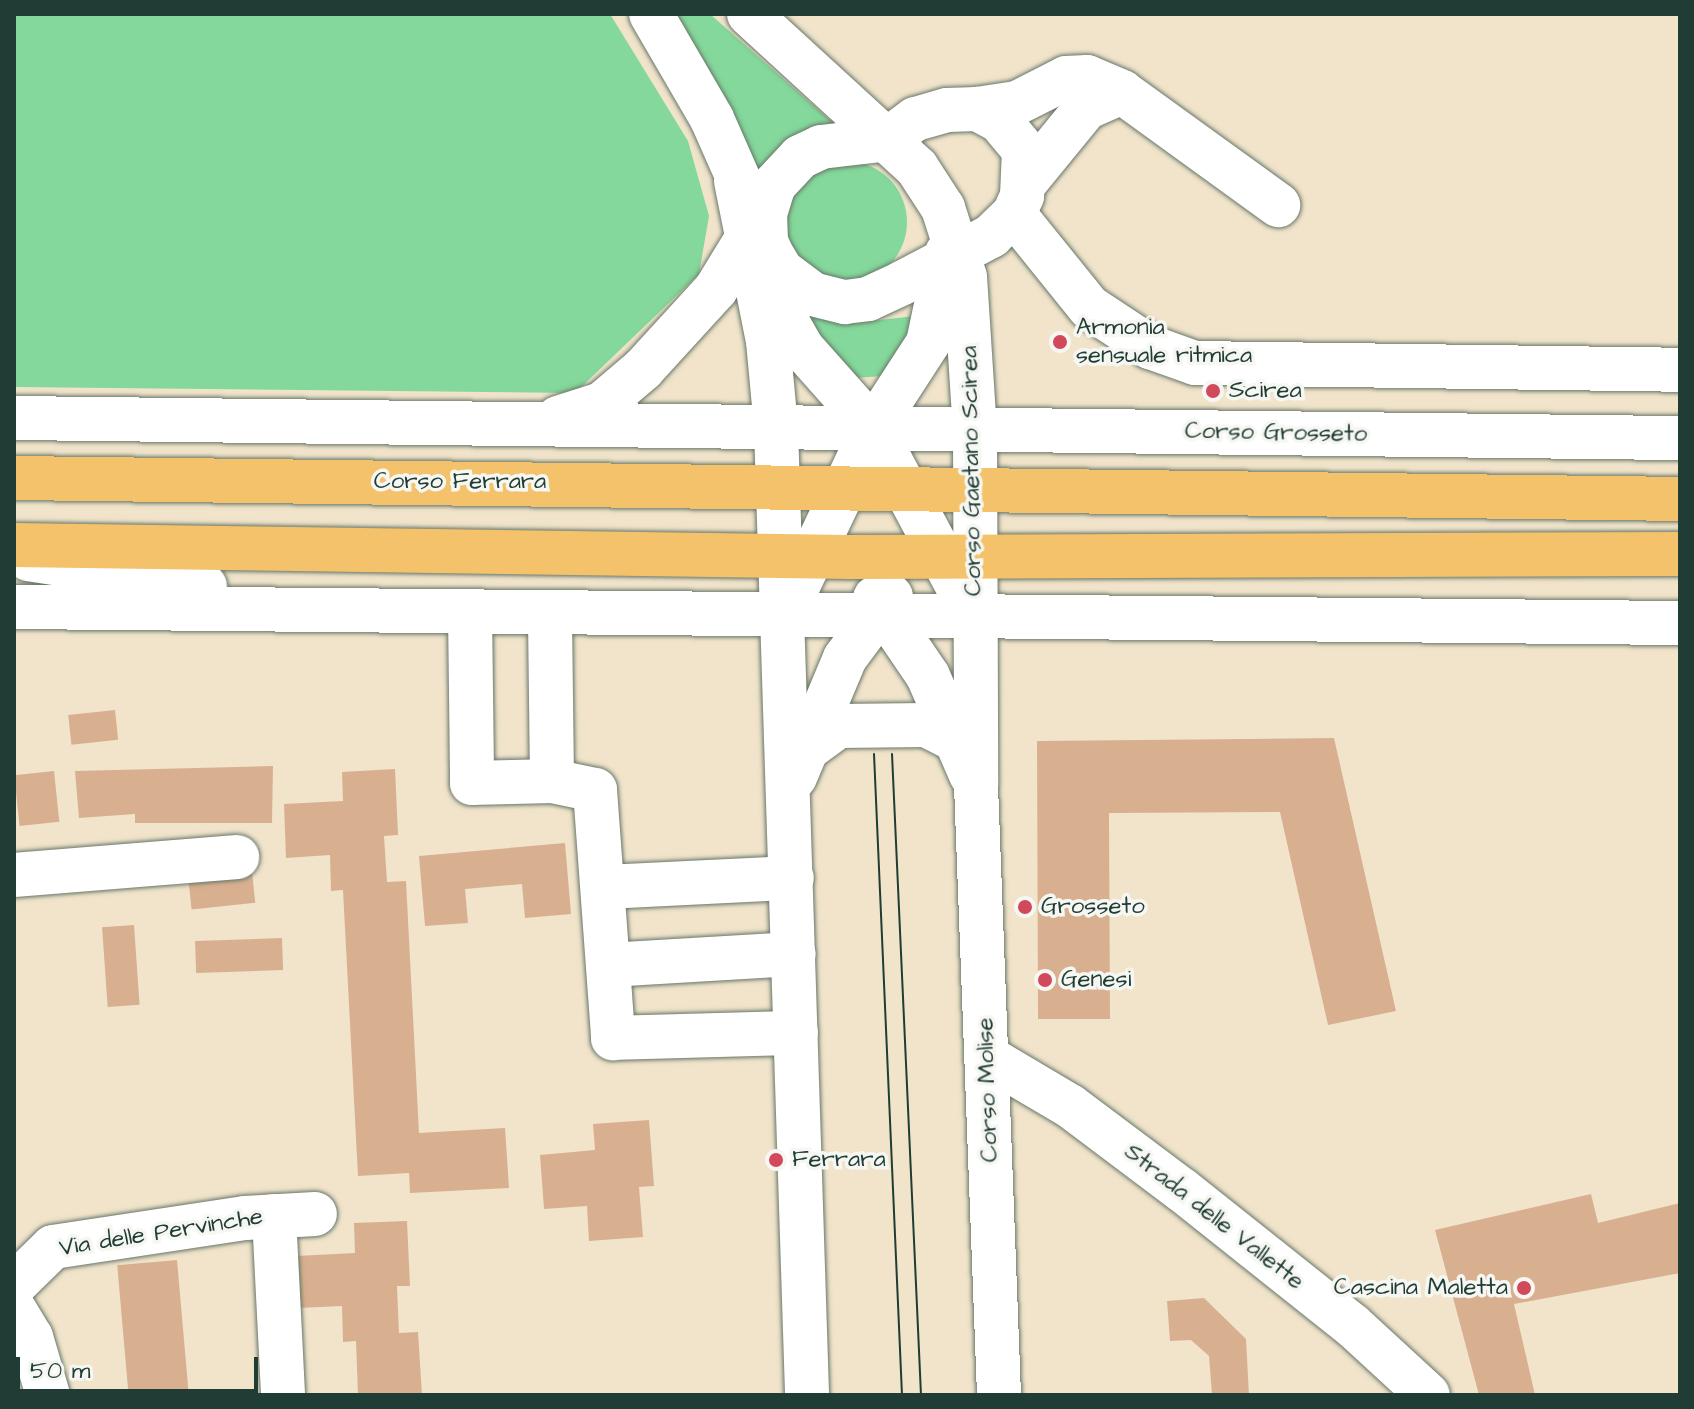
<!DOCTYPE html>
<html>
<head>
<meta charset="utf-8">
<style>
  body { margin:0 }
  #map { position:relative; width:1694px; height:1409px; overflow:hidden; background:#f1e4cb; font-family:"Architects Daughter",sans-serif }
  div>[style] { position:absolute }
  [style*='--x'] { left:calc(var(--x)*1px); top:calc(var(--y)*1px); width:calc(var(--w)*1px); rotate:calc(var(--a)*1deg) }
  .green>* { inset:0; background:#84d89b }
  .round { border-radius:50% }
  .building>* { inset:0; background:#d8b090; transform-origin:0 0 }
  .roads { filter:drop-shadow(0 0 2px #687769) drop-shadow(0 0 2px #687769) }
  .minor>* { height:44px; margin:-22px; padding:0 22px; transform-origin:22px; border-radius:22px; background:#fff }
  .major>* { height:44px; margin:-22px; padding:0 22px; transform-origin:22px; border-radius:22px; background:#f3c26a }
  .tram>* { height:2px; margin:-1px; padding:0 1px; transform-origin:1px; border-radius:1px; background:#1f3d34 }
  .dots>* { width:22px; height:22px; translate:-50% -50%; box-sizing:border-box; border:4px solid #f6f6f2; border-radius:50% }
  span { translate:-50% -50%; white-space:nowrap; text-align:center; line-height:1.15; -webkit-text-stroke:7px #f6f6f2; paint-order:stroke }
  .poi-label { font-size:24px; color:#1f3d34 }
  .left { translate:0 -50%; text-align:left }
  .right { translate:-100% -50%; text-align:right }
  .street-label { font-size:24px; color:#1f3d34 }
  .frame { position:absolute; inset:0; border:16px solid #1f3d34; pointer-events:none }
  .scale { position:absolute; left:16px; top:1357px; width:242px; height:36px; box-sizing:border-box; border:4px solid #1f3d34; border-top:0; padding-left:10px; font-size:24px; line-height:28px; white-space:nowrap; color:#1f3d34; -webkit-text-stroke:6px #f6f6f2; paint-order:stroke }
</style>
</head>
<body>
<div id="map">
  <div class="green">
    <i style="clip-path:polygon(14px 14px,610px 14px,688px 141px,709px 216px,699px 274px,575px 393px,14px 387px)"></i>
    <i style="clip-path:polygon(671px 14px,710px 14px,841px 130px,752px 188px)"></i>
    <i class="round" style="left:785px;top:161px;width:122px;height:122px"></i>
    <i style="clip-path:polygon(798px 315px,862px 322px,924px 315px,896px 375px,843px 379px)"></i>
  </div>
  <div class="building">
    <i style="left:115px;top:710px;width:30px;height:47px;rotate:84deg"></i>
    <i style="clip-path:polygon(1334px 738px,1396px 1011px,1328px 1025px,1280px 812px,1109px 813px,1110px 1019px,1038px 1019px,1037px 741px)"></i>
    <i style="clip-path:polygon(273px 766px,272px 823px,135px 823px,135px 814px,79px 818px,75px 771px)"></i>
    <i style="clip-path:polygon(395px 769px,398px 835px,384px 836px,387px 882px,406px 881px,419px 1133px,505px 1128px,509px 1188px,410px 1193px,409px 1173px,358px 1176px,343px 890px,331px 891px,330px 855px,286px 858px,284px 804px,343px 801px,342px 772px)"></i>
    <i style="left:54px;top:771px;width:51px;height:40px;rotate:84deg"></i>
    <i style="clip-path:polygon(565px 843px,571px 914px,525px 918px,522px 884px,465px 889px,468px 923px,425px 926px,419px 856px)"></i>
    <i style="left:252px;top:872px;width:31px;height:64px;rotate:84deg"></i>
    <i style="left:134px;top:925px;width:80px;height:32px;rotate:86deg"></i>
    <i style="left:282px;top:938px;width:32px;height:87px;rotate:88deg"></i>
    <i style="clip-path:polygon(649px 1120px,654px 1186px,639px 1187px,643px 1237px,589px 1241px,587px 1206px,544px 1209px,540px 1155px,595px 1150px,593px 1124px)"></i>
    <i style="clip-path:polygon(1591px 1194px,1598px 1223px,1680px 1203px,1680px 1273px,1514px 1304px,1535px 1395px,1479px 1395px,1435px 1230px)"></i>
    <i style="clip-path:polygon(407px 1221px,410px 1286px,397px 1286px,399px 1333px,418px 1332px,422px 1395px,358px 1395px,356px 1341px,343px 1342px,342px 1306px,298px 1308px,296px 1256px,355px 1253px,354px 1223px)"></i>
    <i style="left:177px;top:1260px;width:136px;height:60px;rotate:85deg"></i>
    <i style="clip-path:polygon(1204px 1298px,1246px 1339px,1249px 1395px,1212px 1395px,1209px 1356px,1191px 1340px,1170px 1341px,1167px 1301px)"></i>
  </div>
  <div class="roads">
    <div class="minor">
      <i style="--x:651;--y:14;--w:121;--a:59.8"></i>
      <i style="--x:712;--y:119;--w:146;--a:66.2"></i>
      <i style="--x:771;--y:253;--w:21;--a:59"></i>
      <i style="--x:782;--y:271;--w:38;--a:37"></i>
      <i style="--x:812;--y:294;--w:34;--a:14"></i>
      <i style="--x:845;--y:302;--w:23;--a:-7"></i>
      <i style="--x:868;--y:299;--w:38;--a:-25"></i>
      <i style="--x:902;--y:283;--w:101;--a:-27.8"></i>
      <i style="--x:991;--y:236;--w:32;--a:-44"></i>
      <i style="--x:1014;--y:214;--w:20;--a:-66"></i>
      <i style="--x:1022;--y:196;--w:46;--a:-87.5"></i>
      <i style="--x:1024;--y:150;--w:38;--a:-130"></i>
      <i style="--x:1000;--y:121;--w:26;--a:-152"></i>
      <i style="--x:977;--y:109;--w:30;--a:178"></i>
      <i style="--x:947;--y:110;--w:33;--a:164"></i>
      <i style="--x:915;--y:119;--w:34;--a:143"></i>
      <i style="--x:749;--y:14;--w:228;--a:42.5"></i>
      <i style="--x:917;--y:168;--w:48;--a:57"></i>
      <i style="--x:943;--y:208;--w:72;--a:72.3"></i>
      <i style="--x:965;--y:277;--w:153;--a:86.3"></i>
      <i style="--x:975;--y:430;--w:355;--a:89.8"></i>
      <i style="--x:976;--y:785;--w:610;--a:87.84"></i>
      <i style="--x:977;--y:109;--w:40;--a:-8.5"></i>
      <i style="--x:1017;--y:103;--w:55;--a:-27"></i>
      <i style="--x:1066;--y:78;--w:21;--a:-3"></i>
      <i style="--x:1087;--y:77;--w:38;--a:23"></i>
      <i style="--x:1122;--y:92;--w:193;--a:35.9"></i>
      <i style="--x:1027;--y:180;--w:93;--a:-50.7"></i>
      <i style="--x:1086;--y:108;--w:39;--a:-24"></i>
      <i style="--x:736;--y:181;--w:163;--a:78.7"></i>
      <i style="--x:768;--y:341;--w:87;--a:84.7"></i>
      <i style="--x:776;--y:428;--w:967;--a:88.16"></i>
      <i style="--x:1014;--y:214;--w:119;--a:51.1"></i>
      <i style="--x:1089;--y:307;--w:73;--a:33.3"></i>
      <i style="--x:1150;--y:347;--w:48;--a:19.6"></i>
      <i style="--x:1195;--y:363;--w:485;--a:0.8"></i>
      <i style="--x:766;--y:242;--w:28;--a:-92"></i>
      <i style="--x:765;--y:214;--w:30;--a:-73"></i>
      <i style="--x:774;--y:185;--w:38;--a:-47"></i>
      <i style="--x:800;--y:157;--w:23;--a:-25"></i>
      <i style="--x:821;--y:147;--w:67;--a:-6.8"></i>
      <i style="--x:771;--y:293;--w:63;--a:60.6"></i>
      <i style="--x:802;--y:348;--w:107;--a:48.4"></i>
      <i style="--x:873;--y:428;--w:180;--a:61.9"></i>
      <i style="--x:14;--y:418;--w:1666;--a:0.69"></i>
      <i style="--x:558;--y:418;--w:46;--a:-17.7"></i>
      <i style="--x:602;--y:404;--w:54;--a:-40.5"></i>
      <i style="--x:643;--y:369;--w:108;--a:-47.6"></i>
      <i style="--x:716;--y:289;--w:75;--a:-58.6"></i>
      <i style="--x:28;--y:559;--w:179;--a:8.7"></i>
      <i style="--x:797;--y:588;--w:177;--a:-64.6"></i>
      <i style="--x:873;--y:428;--w:101;--a:-57.1"></i>
      <i style="--x:928;--y:343;--w:92;--a:-78.1"></i>
      <i style="--x:875;--y:598;--w:94;--a:55.8"></i>
      <i style="--x:928;--y:676;--w:108;--a:66.5"></i>
      <i style="--x:14;--y:607;--w:1666;--a:0.55"></i>
      <i style="--x:470;--y:611;--w:172;--a:89.3"></i>
      <i style="--x:472;--y:783;--w:80;--a:-1.4"></i>
      <i style="--x:552;--y:781;--w:169;--a:-90.7"></i>
      <i style="--x:807;--y:749;--w:39;--a:-36"></i>
      <i style="--x:839;--y:726;--w:87;--a:-0.7"></i>
      <i style="--x:926;--y:725;--w:28;--a:27"></i>
      <i style="--x:795;--y:777;--w:129;--a:-67.2"></i>
      <i style="--x:845;--y:658;--w:77;--a:-53.4"></i>
      <i style="--x:552;--y:781;--w:44;--a:11.8"></i>
      <i style="--x:595;--y:790;--w:249;--a:85.8"></i>
      <i style="--x:613;--y:1038;--w:183;--a:-1.6"></i>
      <i style="--x:14;--y:875;--w:224;--a:-4.6"></i>
      <i style="--x:605;--y:887;--w:187;--a:-2.8"></i>
      <i style="--x:608;--y:965;--w:186;--a:-3.4"></i>
      <i style="--x:987;--y:1057;--w:96;--a:30.6"></i>
      <i style="--x:1070;--y:1106;--w:140;--a:36.9"></i>
      <i style="--x:1182;--y:1190;--w:217;--a:38.5"></i>
      <i style="--x:1352;--y:1325;--w:103;--a:42.6"></i>
      <i style="--x:274;--y:1216;--w:179;--a:87.1"></i>
      <i style="--x:14;--y:1285;--w:54;--a:-44.3"></i>
      <i style="--x:53;--y:1247;--w:194;--a:-8.6"></i>
      <i style="--x:245;--y:1218;--w:70;--a:-3.3"></i>
      <i style="--x:14;--y:1309;--w:33;--a:59"></i>
      <i style="--x:31;--y:1337;--w:60;--a:73.7"></i>
    </div>
    <div class="major">
      <i style="--x:14;--y:478;--w:1666;--a:0.72"></i>
      <i style="--x:14;--y:545;--w:836;--a:0.82"></i>
      <i style="--x:850;--y:557;--w:830;--a:-0.21"></i>
    </div>
  </div>
  <div class="tram">
    <i style="--x:874;--y:754;--w:642;--a:87.5"></i>
    <i style="--x:892;--y:754;--w:642;--a:87.41"></i>
  </div>
  <div class="dots">
    <i style="left:1060px;top:342px;background:#d1495b"></i>
    <i style="left:1213px;top:391px;background:#d1495b"></i>
    <i style="left:1025px;top:907px;background:#d1495b"></i>
    <i style="left:1045px;top:980px;background:#d1495b"></i>
    <i style="left:776px;top:1160px;background:#d1495b"></i>
    <i style="left:1524px;top:1288px;background:#d1495b"></i>
  </div>
  <div class="poi-label">
    <span class="left" style="left:1076px;top:342px">Armonia<br>sensuale ritmica</span>
    <span class="left" style="left:1229px;top:391px">Scirea</span>
    <span class="left" style="left:1041px;top:907px">Grosseto</span>
    <span class="left" style="left:1061px;top:980px">Genesi</span>
    <span class="left" style="left:792px;top:1160px">Ferrara</span>
    <span class="right" style="left:1508px;top:1288px">Cascina Maletta</span>
  </div>
  <div class="street-label">
    <span style="left:1276px;top:433px;rotate:1deg">Corso Grosseto</span>
    <span style="left:972px;top:471px;rotate:-91deg">Corso Gaetano Scirea</span>
    <span style="left:460px;top:482px">Corso Ferrara</span>
    <span style="left:988px;top:1090px;rotate:-92deg">Corso Molise</span>
    <span style="left:1214px;top:1217px;rotate:38deg">Strada delle Vallette</span>
    <span style="left:161px;top:1233px;rotate:-9deg">Via delle Pervinche</span>
  </div>
  <div class="frame"></div>
  <div class="scale">50 m</div>
</div>
</body>
</html>
